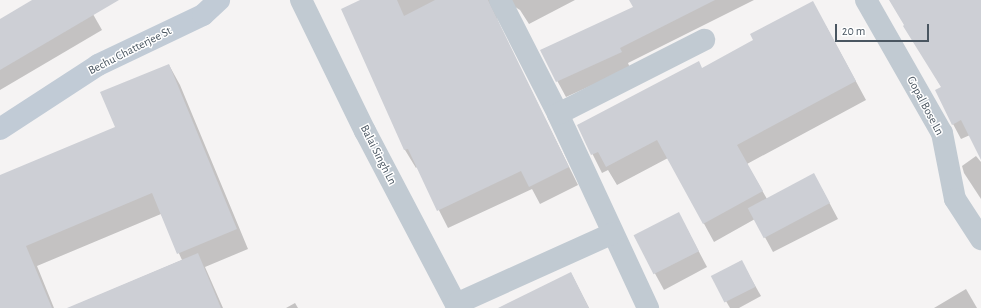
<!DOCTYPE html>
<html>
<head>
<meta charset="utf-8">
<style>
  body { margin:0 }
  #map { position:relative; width:981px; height:308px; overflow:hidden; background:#f5f3f3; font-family:"Alegreya Sans",sans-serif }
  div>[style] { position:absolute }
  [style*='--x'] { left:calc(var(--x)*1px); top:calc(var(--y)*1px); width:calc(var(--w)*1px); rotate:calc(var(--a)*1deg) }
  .shadow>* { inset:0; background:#0003 }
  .building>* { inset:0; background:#cdcfd5; transform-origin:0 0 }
  .street>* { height:22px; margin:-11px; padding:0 11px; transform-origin:11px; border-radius:11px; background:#c1cad2 }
  .secondary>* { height:22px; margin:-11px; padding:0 11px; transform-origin:11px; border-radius:11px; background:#c1cbd6 }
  span { translate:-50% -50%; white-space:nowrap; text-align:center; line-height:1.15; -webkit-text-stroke:3px #fff; paint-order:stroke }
  .street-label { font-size:12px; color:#4a5661 }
  .scale { position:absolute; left:835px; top:24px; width:94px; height:18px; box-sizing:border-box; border:2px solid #4a5661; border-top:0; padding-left:5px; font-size:12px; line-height:14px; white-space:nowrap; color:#4a5661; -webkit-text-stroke:3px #fff; paint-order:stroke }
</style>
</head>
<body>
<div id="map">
  <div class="shadow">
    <i style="clip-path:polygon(34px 0,85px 0,102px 30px,0 90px,0 20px)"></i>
    <i style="clip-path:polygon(362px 0,575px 0,529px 24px,520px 10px,512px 5px,497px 18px,499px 25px,578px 185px,540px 204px,532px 189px,448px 228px,417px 167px,416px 168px,405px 150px,343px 9px)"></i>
    <i style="clip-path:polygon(631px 0,754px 0,628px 63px,630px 68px,566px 97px,541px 51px,634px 8px)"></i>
    <i style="clip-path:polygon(891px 0,981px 0,981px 158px,970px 135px,961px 139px,953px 124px,942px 88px)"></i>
    <i style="clip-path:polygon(826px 26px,866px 100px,747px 164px,767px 199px,822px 189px,838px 219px,773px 252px,755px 219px,714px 242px,668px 158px,617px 185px,608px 170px,602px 173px,578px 125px,702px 69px)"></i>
    <i style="clip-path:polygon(169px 65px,180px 85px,248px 249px,205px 267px,223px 308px,69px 308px,182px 260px,161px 214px,37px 266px,54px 308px,0 308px,0 176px,116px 128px)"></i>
    <i style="clip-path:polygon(976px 156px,981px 162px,981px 199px,964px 173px,962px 166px)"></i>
    <i style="clip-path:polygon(687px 229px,707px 267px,664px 290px,635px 237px)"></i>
    <i style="clip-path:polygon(741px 261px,761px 296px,739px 308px,730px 308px,712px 277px)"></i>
    <i style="clip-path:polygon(571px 273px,589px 308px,500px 308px)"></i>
    <i style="clip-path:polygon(966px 289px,977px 308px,934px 308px)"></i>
    <i style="clip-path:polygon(295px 303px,298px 308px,286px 308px)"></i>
  </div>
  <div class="building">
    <i style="clip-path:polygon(32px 0,119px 0,0 70px,0 19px)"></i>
    <i style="clip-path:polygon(360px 0,397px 0,404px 16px,435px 0,488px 0,569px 167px,529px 187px,521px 171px,437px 211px,408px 149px,404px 150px,341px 9px)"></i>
    <i style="clip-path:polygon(629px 0,715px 0,620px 48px,622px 52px,556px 82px,540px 50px,633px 7px)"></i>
    <i style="clip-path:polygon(889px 0,981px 0,981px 160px,961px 120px,952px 125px,935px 90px,941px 87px,903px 26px,904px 25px)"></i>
    <i style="clip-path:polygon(813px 1px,856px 81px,737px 145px,763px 191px,703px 224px,657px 140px,606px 167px,598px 152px,591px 155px,577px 125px,699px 61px,702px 68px,753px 40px,750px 34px)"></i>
    <i style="clip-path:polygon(169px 64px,237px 229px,177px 254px,152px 193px,26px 246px,52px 308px,0 308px,0 175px,115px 127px,100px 92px)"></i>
    <i style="left:814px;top:173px;width:34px;height:75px;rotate:62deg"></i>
    <i style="left:679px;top:212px;width:44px;height:51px;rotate:63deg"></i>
    <i style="clip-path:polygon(198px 253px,221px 308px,67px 308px)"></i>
    <i style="left:742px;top:260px;width:30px;height:35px;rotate:63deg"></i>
    <i style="clip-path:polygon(571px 272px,589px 308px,498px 308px)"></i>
  </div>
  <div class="street">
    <i style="--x:301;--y:0;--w:146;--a:64"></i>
    <i style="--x:365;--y:131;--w:200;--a:62.3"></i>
    <i style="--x:500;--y:0;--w:128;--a:63"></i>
    <i style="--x:558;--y:114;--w:214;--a:65.1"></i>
    <i style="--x:866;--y:0;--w:153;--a:60.3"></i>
    <i style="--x:942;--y:133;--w:67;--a:78.9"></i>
    <i style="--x:955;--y:199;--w:48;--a:57"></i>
    <i style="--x:558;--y:114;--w:164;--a:-26.9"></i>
    <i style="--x:456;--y:304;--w:172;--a:-24.3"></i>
  </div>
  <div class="secondary">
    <i style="--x:0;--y:129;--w:117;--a:-33.1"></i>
    <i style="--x:98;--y:65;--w:116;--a:-25.5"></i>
    <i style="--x:203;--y:15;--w:22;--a:-43"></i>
  </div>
  <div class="street-label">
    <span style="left:130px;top:51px;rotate:-27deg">Bechu Chatterjee St</span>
    <span style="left:925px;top:106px;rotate:62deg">Gopal Bose Ln</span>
    <span style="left:378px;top:155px;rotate:63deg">Balai Singh Ln</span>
  </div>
  <div class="scale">20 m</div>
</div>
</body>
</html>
